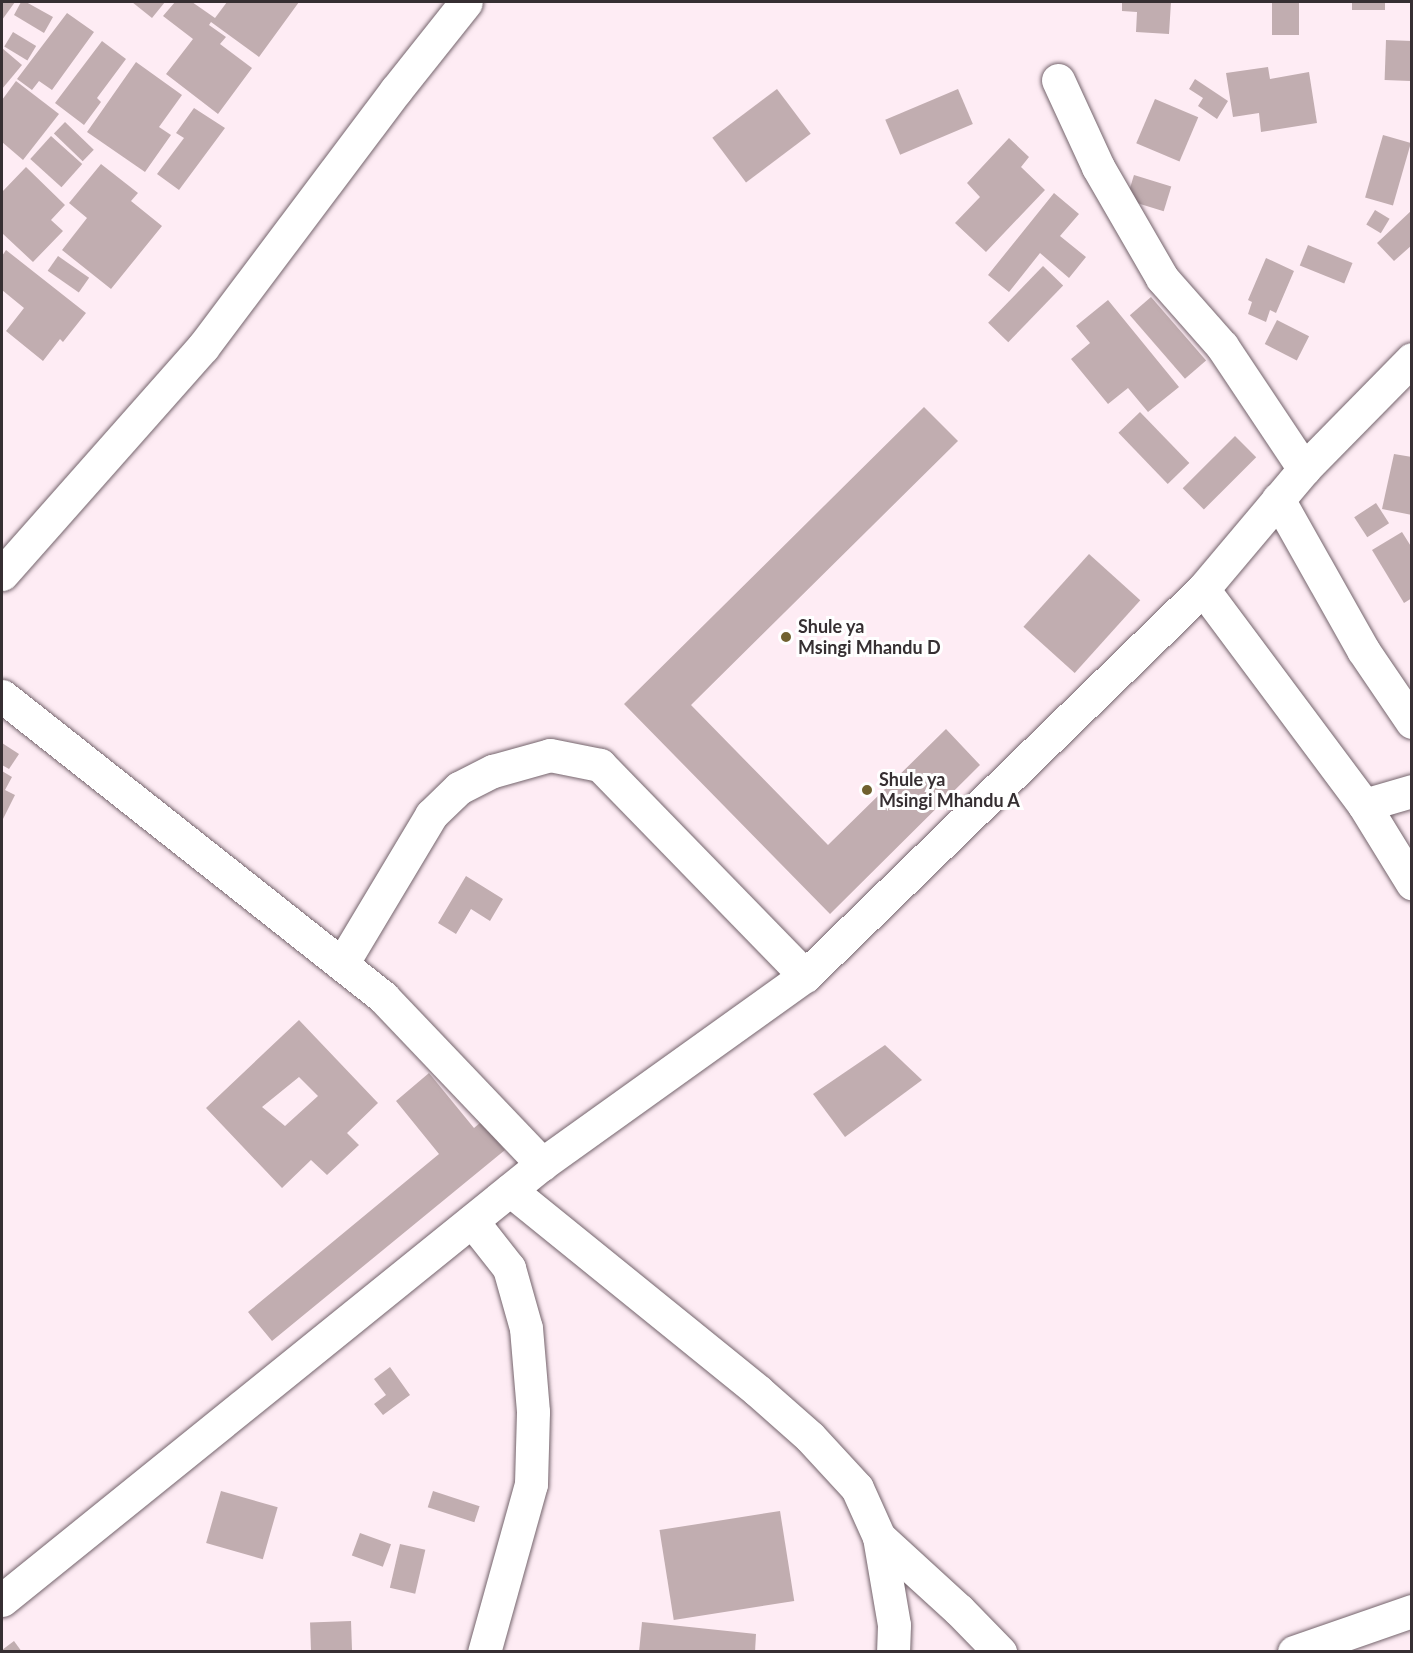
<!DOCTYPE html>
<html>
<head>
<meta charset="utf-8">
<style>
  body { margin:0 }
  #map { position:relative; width:1413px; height:1653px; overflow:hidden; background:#feecf4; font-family:Lato,sans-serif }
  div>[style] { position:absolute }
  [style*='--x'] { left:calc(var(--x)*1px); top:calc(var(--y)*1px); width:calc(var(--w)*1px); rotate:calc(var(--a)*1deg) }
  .building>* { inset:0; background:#c1adb0; transform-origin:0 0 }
  .roads { filter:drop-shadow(0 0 2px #74646c) drop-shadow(0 0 2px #74646c) }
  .minor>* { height:33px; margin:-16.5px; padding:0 16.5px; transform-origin:16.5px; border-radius:16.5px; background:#fff }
  .tertiary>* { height:33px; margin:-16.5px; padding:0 16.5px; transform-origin:16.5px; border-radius:16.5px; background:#fff }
  .dots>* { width:16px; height:16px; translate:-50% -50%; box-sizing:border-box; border:3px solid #fff; border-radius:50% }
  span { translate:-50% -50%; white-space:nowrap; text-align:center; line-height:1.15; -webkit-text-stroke:6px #fff; paint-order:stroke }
  .poi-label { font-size:18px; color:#362f32; font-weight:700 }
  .left { translate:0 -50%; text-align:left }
  .frame { position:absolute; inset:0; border:3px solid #362f32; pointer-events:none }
</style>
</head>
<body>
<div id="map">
  <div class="building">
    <i style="clip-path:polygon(2px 2px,15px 2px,2px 20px)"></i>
    <i style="clip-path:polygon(21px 2px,26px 2px,53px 17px,44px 33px,14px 15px)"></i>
    <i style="clip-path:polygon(132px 2px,165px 2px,152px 18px)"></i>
    <i style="clip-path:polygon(175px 2px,192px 2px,215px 18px,227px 2px,299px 2px,259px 57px,211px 22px,209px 25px,226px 37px,220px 44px,252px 68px,218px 114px,166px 74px,193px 39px,163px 16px)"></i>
    <i style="clip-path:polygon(1122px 2px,1171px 2px,1169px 34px,1136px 32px,1137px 12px,1122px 11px)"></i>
    <i style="left:1272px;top:2px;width:27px;height:33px"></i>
    <i style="left:1352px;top:2px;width:33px;height:8px"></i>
    <i style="clip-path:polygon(67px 13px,94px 32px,52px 90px,39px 81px,32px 90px,17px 79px)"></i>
    <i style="left:13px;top:32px;width:27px;height:17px;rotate:31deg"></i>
    <i style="left:1386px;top:40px;width:26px;height:40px;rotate:2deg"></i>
    <i style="clip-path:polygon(102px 41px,126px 59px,97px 98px,101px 102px,84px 125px,55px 103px)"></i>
    <i style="clip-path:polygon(2px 48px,22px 65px,2px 89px)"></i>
    <i style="clip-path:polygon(136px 62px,182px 95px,159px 127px,171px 135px,145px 172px,87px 132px)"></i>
    <i style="clip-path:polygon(1268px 67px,1270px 79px,1309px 72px,1317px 123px,1261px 132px,1259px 113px,1233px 117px,1226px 73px)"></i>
    <i style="clip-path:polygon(1195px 79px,1228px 101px,1217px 119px,1198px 106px,1203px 98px,1189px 89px)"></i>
    <i style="clip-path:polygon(16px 81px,59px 114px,23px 160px,2px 142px,2px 100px)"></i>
    <i style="left:777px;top:89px;width:56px;height:81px;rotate:53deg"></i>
    <i style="left:958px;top:89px;width:38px;height:79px;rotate:67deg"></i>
    <i style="left:1155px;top:99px;width:47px;height:48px;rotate:23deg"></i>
    <i style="clip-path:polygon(194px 108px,225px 128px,179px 190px,157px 174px,184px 138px,176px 133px)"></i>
    <i style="left:65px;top:122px;width:40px;height:16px;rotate:44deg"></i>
    <i style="left:1383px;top:135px;width:29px;height:65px;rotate:16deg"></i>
    <i style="left:51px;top:136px;width:42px;height:31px;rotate:42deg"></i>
    <i style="clip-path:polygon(1009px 138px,1029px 157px,1021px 167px,1045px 190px,986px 252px,955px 223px,980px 197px,967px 183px)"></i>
    <i style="clip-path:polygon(101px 164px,138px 193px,131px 201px,162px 226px,111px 289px,62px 250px,87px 218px,69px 203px)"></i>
    <i style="clip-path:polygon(26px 167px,65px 205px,51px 220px,63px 231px,33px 262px,2px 233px,2px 192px)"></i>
    <i style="left:1134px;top:175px;width:39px;height:26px;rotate:17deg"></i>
    <i style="clip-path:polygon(1054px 193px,1079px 214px,1060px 236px,1086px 257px,1069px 278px,1040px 253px,1009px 292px,988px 275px)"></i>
    <i style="left:1375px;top:210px;width:17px;height:17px;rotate:31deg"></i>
    <i style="clip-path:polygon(1412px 210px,1412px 245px,1394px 261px,1377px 243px)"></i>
    <i style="left:1308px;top:245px;width:48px;height:22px;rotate:22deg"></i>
    <i style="clip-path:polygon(6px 250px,86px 313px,63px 342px,60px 339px,43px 361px,6px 331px,24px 308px,2px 290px,2px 256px)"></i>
    <i style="left:58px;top:256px;width:38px;height:18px;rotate:35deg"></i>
    <i style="clip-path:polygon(1266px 258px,1294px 271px,1276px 313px,1270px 310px,1266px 322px,1248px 314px,1252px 302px,1248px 300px)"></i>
    <i style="left:1043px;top:266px;width:28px;height:79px;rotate:44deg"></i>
    <i style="left:1151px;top:297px;width:84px;height:28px;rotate:49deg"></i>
    <i style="clip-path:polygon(1108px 300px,1179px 387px,1148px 412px,1128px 388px,1108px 404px,1071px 359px,1090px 343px,1076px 326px)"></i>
    <i style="left:1277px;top:320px;width:36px;height:27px;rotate:27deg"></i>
    <i style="clip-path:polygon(924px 407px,958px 441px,691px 705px,828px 845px,946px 729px,980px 765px,830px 914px,624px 704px)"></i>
    <i style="left:1140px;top:412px;width:71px;height:30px;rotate:46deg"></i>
    <i style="left:1235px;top:436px;width:30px;height:74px;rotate:45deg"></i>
    <i style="clip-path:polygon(1394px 454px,1412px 457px,1412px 515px,1382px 509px)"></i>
    <i style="left:1376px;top:503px;width:24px;height:26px;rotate:57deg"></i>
    <i style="clip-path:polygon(1402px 532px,1412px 548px,1412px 598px,1404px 603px,1372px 550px)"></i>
    <i style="left:1089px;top:554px;width:69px;height:98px;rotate:42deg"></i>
    <i style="clip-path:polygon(2px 743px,19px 754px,9px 769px,2px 765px)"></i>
    <i style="clip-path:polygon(2px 771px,12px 777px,5px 790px,15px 795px,3px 819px)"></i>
    <i style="clip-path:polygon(466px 876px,503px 899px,490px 921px,471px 909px,456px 934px,438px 923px)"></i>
    <i style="clip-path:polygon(evenodd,299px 1020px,378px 1103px,347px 1133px,359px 1145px,327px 1175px,311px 1160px,282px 1188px,206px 1108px,299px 1020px,299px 1077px,318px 1096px,285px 1126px,262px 1107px,299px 1077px)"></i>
    <i style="clip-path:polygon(885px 1045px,922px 1080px,845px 1137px,813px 1094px)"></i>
    <i style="clip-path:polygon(429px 1073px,474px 1128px,481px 1122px,505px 1150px,272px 1341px,248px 1312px,439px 1154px,396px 1101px)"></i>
    <i style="clip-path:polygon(390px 1367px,410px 1395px,383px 1415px,374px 1404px,386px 1395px,374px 1379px)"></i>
    <i style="left:221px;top:1491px;width:59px;height:54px;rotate:16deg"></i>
    <i style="left:433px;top:1491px;width:49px;height:17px;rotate:18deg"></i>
    <i style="left:780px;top:1511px;width:91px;height:122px;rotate:81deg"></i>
    <i style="left:360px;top:1533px;width:33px;height:24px;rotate:20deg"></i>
    <i style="left:400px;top:1544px;width:26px;height:45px;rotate:13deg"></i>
    <i style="left:351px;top:1621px;width:31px;height:41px;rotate:88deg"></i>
    <i style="clip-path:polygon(642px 1622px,756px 1634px,755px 1652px,639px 1652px)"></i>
    <i style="clip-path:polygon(14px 1641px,22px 1652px,2px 1652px,2px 1650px)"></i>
  </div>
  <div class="roads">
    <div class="minor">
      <i style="--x:1058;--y:80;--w:96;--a:65.3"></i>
      <i style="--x:1098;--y:167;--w:128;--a:60"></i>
      <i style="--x:1162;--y:278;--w:91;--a:48.6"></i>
      <i style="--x:1222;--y:346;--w:148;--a:56.3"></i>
      <i style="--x:1278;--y:499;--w:173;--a:60.6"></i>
      <i style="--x:1363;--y:650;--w:87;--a:55.8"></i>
      <i style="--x:2;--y:574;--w:303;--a:-48.5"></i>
      <i style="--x:203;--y:347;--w:321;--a:-53.1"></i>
      <i style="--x:396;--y:90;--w:112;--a:-51.5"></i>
      <i style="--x:1203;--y:589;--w:269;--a:53.3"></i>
      <i style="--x:1364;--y:805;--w:92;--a:58.4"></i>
      <i style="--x:2;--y:696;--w:486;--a:38.3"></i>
      <i style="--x:383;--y:997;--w:231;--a:46.4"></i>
      <i style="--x:1364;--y:805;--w:50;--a:-16.3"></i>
      <i style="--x:342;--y:964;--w:174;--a:-59.1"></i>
      <i style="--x:431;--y:815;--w:39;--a:-44"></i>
      <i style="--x:459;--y:788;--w:38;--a:-27"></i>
      <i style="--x:493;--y:771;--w:59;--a:-15.7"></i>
      <i style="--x:550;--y:755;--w:51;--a:11.3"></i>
      <i style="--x:600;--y:765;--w:294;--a:45.8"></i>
      <i style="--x:510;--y:1190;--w:319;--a:39"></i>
      <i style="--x:758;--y:1391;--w:69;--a:41.5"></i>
      <i style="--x:810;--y:1437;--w:69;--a:47.3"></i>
      <i style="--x:857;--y:1488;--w:54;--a:65.8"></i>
      <i style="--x:879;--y:1537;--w:89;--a:80.3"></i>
      <i style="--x:894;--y:1625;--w:27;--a:92"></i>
      <i style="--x:472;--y:1221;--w:60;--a:51.8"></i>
      <i style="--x:509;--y:1268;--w:62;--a:74.2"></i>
      <i style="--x:526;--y:1328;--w:84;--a:85.2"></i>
      <i style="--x:533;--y:1412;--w:72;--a:91.6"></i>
      <i style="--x:531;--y:1484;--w:174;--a:105.6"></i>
      <i style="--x:879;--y:1537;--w:108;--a:42.4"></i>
      <i style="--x:959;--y:1610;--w:59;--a:45.7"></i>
      <i style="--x:1294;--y:1652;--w:125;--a:-19.2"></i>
    </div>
    <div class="tertiary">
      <i style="--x:2;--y:1600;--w:694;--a:-38.92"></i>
      <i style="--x:542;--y:1164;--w:323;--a:-35.6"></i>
      <i style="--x:805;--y:976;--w:555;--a:-44.2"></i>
      <i style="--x:1203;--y:589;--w:157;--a:-49.9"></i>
      <i style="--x:1304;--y:469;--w:154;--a:-45.5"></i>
    </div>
  </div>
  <div class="dots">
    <i style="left:786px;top:637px;background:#70612f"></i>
    <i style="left:867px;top:790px;background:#70612f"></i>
  </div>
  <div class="poi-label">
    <span class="left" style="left:798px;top:637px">Shule ya<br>Msingi Mhandu D</span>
    <span class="left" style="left:879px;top:790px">Shule ya<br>Msingi Mhandu A</span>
  </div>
  <div class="frame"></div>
</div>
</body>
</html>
